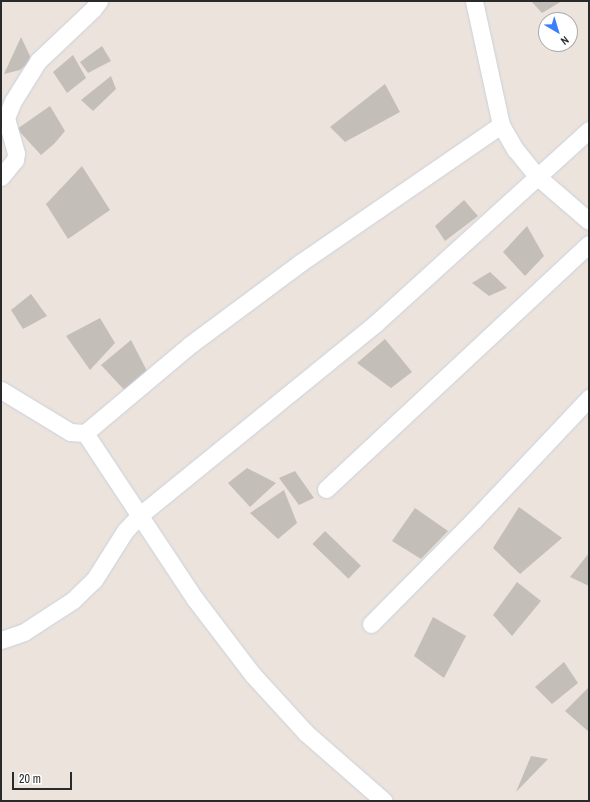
<!DOCTYPE html>
<html>
<head>
<meta charset="utf-8">
<style>
  body { margin:0 }
  #map { position:relative; width:590px; height:802px; overflow:hidden; background:#ece3dc; font-family:"Archivo Narrow",sans-serif }
  div>[style] { position:absolute }
  [style*='--x'] { left:calc(var(--x)*1px); top:calc(var(--y)*1px); width:calc(var(--w)*1px); rotate:calc(var(--a)*1deg) }
  .building>* { inset:0; background:#c4beb8; transform-origin:0 0 }
  .roads { filter:drop-shadow(0 0 1px #cad1dc) drop-shadow(0 0 1px #cad1dc) }
  .minor>* { height:17px; margin:-8.5px; padding:0 8.5px; transform-origin:8.5px; border-radius:8.5px; background:#fff }
  span { translate:-50% -50%; white-space:nowrap; text-align:center; line-height:1.15; -webkit-text-stroke:3px #fff; paint-order:stroke }
  .frame { position:absolute; inset:0; border:2px solid #2a2a2a; pointer-events:none }
  .north { position:absolute; left:538px; top:12px; width:40px; height:40px; box-sizing:border-box; background:#fff; border:1px solid #aaa; border-radius:50%; rotate:142deg; font-size:11px; font-weight:700; line-height:16px; text-align:center; color:#2a2a2a }
  .north::after { content:''; display:block; margin:auto; width:14px; height:18px; background:#3c7ff9; clip-path:polygon(50% 0,100% 100%,50% 72%,0 100%) }
  .scale { position:absolute; left:12px; top:772px; width:60px; height:18px; box-sizing:border-box; border:2px solid #2a2a2a; border-top:0; padding-left:5px; font-size:12px; line-height:14px; white-space:nowrap; color:#2a2a2a; -webkit-text-stroke:3px #fff; paint-order:stroke }
</style>
</head>
<body>
<div id="map">
  <div class="building">
    <i style="clip-path:polygon(531px 1px,562px 1px,542px 13px)"></i>
    <i style="clip-path:polygon(21px 37px,32px 60px,20px 70px,4px 74px)"></i>
    <i style="clip-path:polygon(102px 46px,111px 61px,88px 73px,80px 62px)"></i>
    <i style="clip-path:polygon(73px 55px,86px 78px,67px 93px,53px 72px)"></i>
    <i style="clip-path:polygon(111px 76px,116px 89px,93px 111px,81px 100px)"></i>
    <i style="clip-path:polygon(385px 84px,400px 112px,345px 142px,330px 127px)"></i>
    <i style="clip-path:polygon(50px 106px,65px 131px,54px 144px,41px 155px,17px 129px)"></i>
    <i style="clip-path:polygon(82px 166px,110px 210px,68px 239px,46px 204px)"></i>
    <i style="clip-path:polygon(464px 200px,478px 216px,445px 241px,435px 226px)"></i>
    <i style="clip-path:polygon(527px 226px,544px 256px,525px 276px,503px 252px)"></i>
    <i style="clip-path:polygon(490px 272px,507px 288px,489px 296px,472px 283px)"></i>
    <i style="clip-path:polygon(31px 294px,47px 316px,23px 329px,11px 310px)"></i>
    <i style="clip-path:polygon(100px 318px,115px 343px,90px 370px,66px 336px)"></i>
    <i style="clip-path:polygon(385px 339px,412px 372px,391px 388px,357px 363px)"></i>
    <i style="clip-path:polygon(131px 340px,147px 371px,129px 395px,101px 365px)"></i>
    <i style="clip-path:polygon(247px 468px,276px 483px,250px 507px,228px 483px)"></i>
    <i style="clip-path:polygon(295px 471px,314px 498px,299px 505px,279px 478px)"></i>
    <i style="clip-path:polygon(284px 490px,297px 523px,278px 539px,250px 513px)"></i>
    <i style="clip-path:polygon(519px 507px,562px 538px,520px 574px,493px 548px)"></i>
    <i style="clip-path:polygon(415px 508px,448px 531px,421px 559px,392px 541px)"></i>
    <i style="left:325px;top:531px;width:50px;height:18px;rotate:44deg"></i>
    <i style="clip-path:polygon(589px 553px,589px 586px,570px 577px)"></i>
    <i style="clip-path:polygon(517px 582px,541px 601px,512px 636px,493px 615px)"></i>
    <i style="clip-path:polygon(433px 617px,466px 636px,444px 678px,414px 656px)"></i>
    <i style="clip-path:polygon(564px 662px,578px 683px,552px 704px,535px 687px)"></i>
    <i style="clip-path:polygon(589px 687px,589px 732px,565px 711px)"></i>
    <i style="clip-path:polygon(531px 756px,548px 759px,516px 792px)"></i>
  </div>
  <div class="roads">
    <div class="minor">
      <i style="--x:474;--y:1;--w:127;--a:77.7"></i>
      <i style="--x:501;--y:125;--w:28;--a:60"></i>
      <i style="--x:515;--y:149;--w:36;--a:51"></i>
      <i style="--x:538;--y:177;--w:67;--a:40.8"></i>
      <i style="--x:1;--y:177;--w:22;--a:-51"></i>
      <i style="--x:15;--y:160;--w:7;--a:-82"></i>
      <i style="--x:16;--y:153;--w:36;--a:-106"></i>
      <i style="--x:6;--y:118;--w:18;--a:-68"></i>
      <i style="--x:13;--y:101;--w:47;--a:-58"></i>
      <i style="--x:38;--y:61;--w:76;--a:-43.4"></i>
      <i style="--x:93;--y:9;--w:10;--a:-53"></i>
      <i style="--x:1;--y:390;--w:81;--a:31.3"></i>
      <i style="--x:70;--y:432;--w:15;--a:4"></i>
      <i style="--x:85;--y:433;--w:138;--a:-40"></i>
      <i style="--x:191;--y:344;--w:136;--a:-36.6"></i>
      <i style="--x:300;--y:263;--w:244;--a:-34.5"></i>
      <i style="--x:85;--y:433;--w:199;--a:56.5"></i>
      <i style="--x:195;--y:599;--w:96;--a:52.7"></i>
      <i style="--x:253;--y:675;--w:79;--a:47.6"></i>
      <i style="--x:306;--y:733;--w:103;--a:41.1"></i>
      <i style="--x:326;--y:489;--w:359;--a:-43"></i>
      <i style="--x:371;--y:624;--w:146;--a:-45.3"></i>
      <i style="--x:474;--y:520;--w:168;--a:-46.7"></i>
      <i style="--x:1;--y:640;--w:24;--a:-19"></i>
      <i style="--x:24;--y:632;--w:59;--a:-33.1"></i>
      <i style="--x:73;--y:600;--w:29;--a:-44"></i>
      <i style="--x:94;--y:580;--w:58;--a:-57.7"></i>
      <i style="--x:125;--y:531;--w:22;--a:-47"></i>
      <i style="--x:140;--y:515;--w:304;--a:-39.1"></i>
      <i style="--x:376;--y:323;--w:287;--a:-42.2"></i>
    </div>
  </div>
  <div class="frame"></div>
  <div class="north">N</div>
  <div class="scale">20 m</div>
</div>
</body>
</html>
